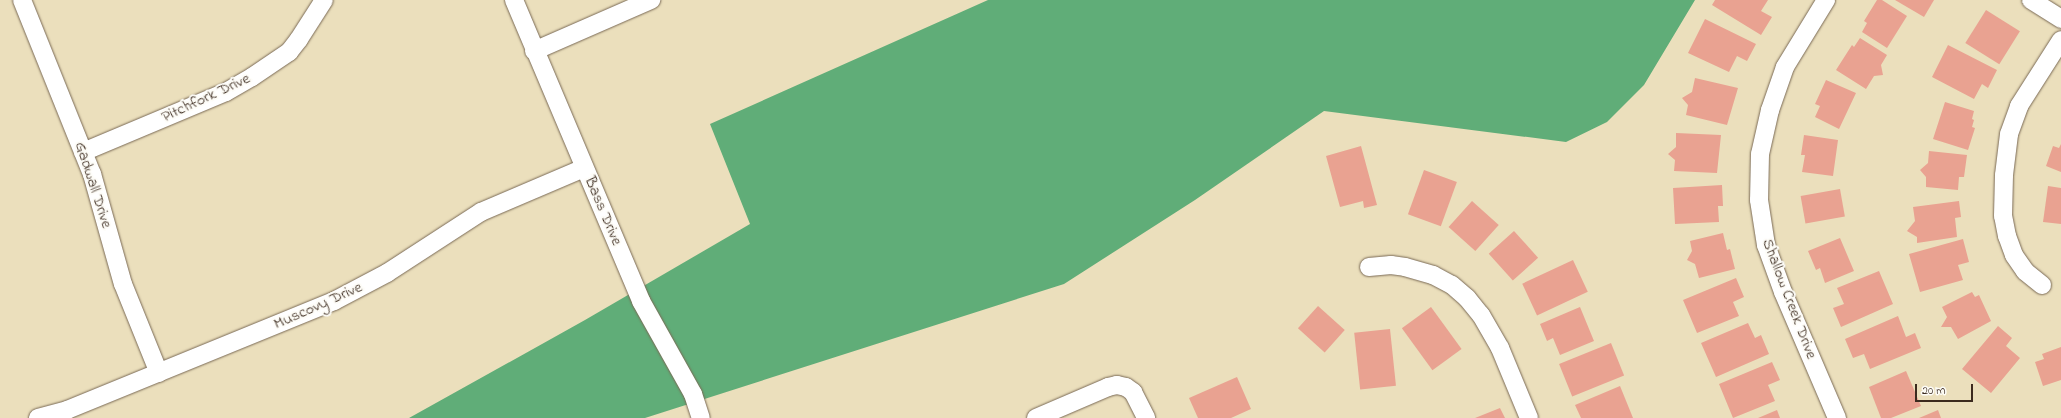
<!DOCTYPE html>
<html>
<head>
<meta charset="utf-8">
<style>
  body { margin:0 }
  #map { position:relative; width:2061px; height:418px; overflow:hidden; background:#ebdfbc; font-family:"Indie Flower",sans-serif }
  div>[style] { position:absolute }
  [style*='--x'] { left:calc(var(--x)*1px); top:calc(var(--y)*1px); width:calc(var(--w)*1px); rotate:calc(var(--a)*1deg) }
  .forest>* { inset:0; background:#60ad78 }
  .building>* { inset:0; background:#e9a291; transform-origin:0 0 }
  .roads { filter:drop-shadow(0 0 1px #796955) drop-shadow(0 0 1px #796955) }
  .minor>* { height:18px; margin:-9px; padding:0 9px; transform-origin:9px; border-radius:9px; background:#fff }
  span { translate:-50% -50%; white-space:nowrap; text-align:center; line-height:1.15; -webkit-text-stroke:4px #fdfcf7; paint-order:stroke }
  .street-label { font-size:16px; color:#3b2a1e }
  .scale { position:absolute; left:1915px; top:384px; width:58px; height:18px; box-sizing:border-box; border:2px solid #3b2a1e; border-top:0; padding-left:5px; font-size:12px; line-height:14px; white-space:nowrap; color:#3b2a1e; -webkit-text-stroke:3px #fdfcf7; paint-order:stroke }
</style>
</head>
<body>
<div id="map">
  <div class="forest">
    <i style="clip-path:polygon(988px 0,1695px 0,1644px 85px,1607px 122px,1566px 142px,1324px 111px,1195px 200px,1064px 284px,645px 418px,409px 418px,585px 320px,750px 224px,710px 124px)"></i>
  </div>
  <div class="building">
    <i style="clip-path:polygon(1715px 0,1768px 0,1761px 11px,1772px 17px,1761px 35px,1712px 5px)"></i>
    <i style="clip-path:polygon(1877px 0,1882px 0,1907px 16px,1887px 48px,1862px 32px,1867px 23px,1864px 21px)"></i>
    <i style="clip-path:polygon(1895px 0,1934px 0,1924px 17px)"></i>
    <i style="left:1986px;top:10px;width:40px;height:39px;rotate:32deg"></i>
    <i style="clip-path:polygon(1705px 19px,1756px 44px,1747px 61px,1737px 56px,1729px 72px,1688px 53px)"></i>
    <i style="clip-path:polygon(1860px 38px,1887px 55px,1881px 65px,1883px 75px,1874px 76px,1866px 89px,1836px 70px,1852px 45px,1854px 47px)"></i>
    <i style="clip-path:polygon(1948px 45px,1997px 70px,1988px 88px,1982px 84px,1974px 99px,1932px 77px)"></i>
    <i style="clip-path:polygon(1695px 78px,1738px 88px,1727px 125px,1686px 115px,1688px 105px,1682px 98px,1692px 92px)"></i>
    <i style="clip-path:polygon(1826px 80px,1856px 93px,1839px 129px,1815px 117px,1820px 106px,1815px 104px)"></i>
    <i style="clip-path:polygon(1945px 102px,1974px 111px,1972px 119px,1974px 120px,1972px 127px,1975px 128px,1968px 150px,1933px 139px)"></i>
    <i style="clip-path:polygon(1676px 133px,1721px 135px,1717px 173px,1674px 171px,1675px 160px,1668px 154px,1676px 147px)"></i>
    <i style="clip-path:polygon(1804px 135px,1838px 140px,1833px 176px,1802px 172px,1805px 155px,1801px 155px)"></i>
    <i style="clip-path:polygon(2061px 144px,2061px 172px,2046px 166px,2053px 146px,2059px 148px)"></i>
    <i style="clip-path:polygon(1361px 146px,1377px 205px,1364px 208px,1363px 201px,1340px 207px,1326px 156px)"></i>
    <i style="clip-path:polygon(1929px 151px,1967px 155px,1964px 177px,1959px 177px,1958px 190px,1926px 187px,1926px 177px,1920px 170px,1928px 163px)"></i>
    <i style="left:1424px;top:170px;width:35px;height:47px;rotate:20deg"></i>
    <i style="clip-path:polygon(1722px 185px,1723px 206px,1718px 206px,1719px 222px,1675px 224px,1673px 188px)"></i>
    <i style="clip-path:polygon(2048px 186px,2061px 188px,2061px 224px,2043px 222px)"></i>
    <i style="left:1840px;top:189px;width:28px;height:40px;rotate:80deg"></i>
    <i style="left:1472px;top:201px;width:36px;height:35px;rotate:42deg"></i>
    <i style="clip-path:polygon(1959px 201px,1961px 217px,1955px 218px,1957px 237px,1917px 243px,1917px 237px,1907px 231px,1915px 221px,1913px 207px)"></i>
    <i style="left:1514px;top:231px;width:36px;height:34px;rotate:48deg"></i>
    <i style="clip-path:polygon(1723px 233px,1727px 250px,1730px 249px,1735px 269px,1699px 278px,1695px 264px,1687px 260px,1692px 251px,1690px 241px)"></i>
    <i style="clip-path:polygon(1840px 238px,1854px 271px,1825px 283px,1820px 268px,1816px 270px,1808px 251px)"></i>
    <i style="clip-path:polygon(1963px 239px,1969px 262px,1958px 265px,1963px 280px,1920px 292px,1909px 254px)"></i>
    <i style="left:1573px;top:260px;width:35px;height:56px;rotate:65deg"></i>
    <i style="clip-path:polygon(1879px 271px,1893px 304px,1841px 327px,1833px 308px,1844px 304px,1837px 288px)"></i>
    <i style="clip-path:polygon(1736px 278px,1744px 297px,1733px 302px,1739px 316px,1697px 333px,1683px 300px)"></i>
    <i style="clip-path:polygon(1972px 292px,1975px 297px,1979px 295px,1991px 321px,1958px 339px,1951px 327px,1941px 327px,1947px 317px,1942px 307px)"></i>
    <i style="left:1318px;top:306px;width:36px;height:30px;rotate:42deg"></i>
    <i style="left:1431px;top:307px;width:52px;height:36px;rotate:54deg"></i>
    <i style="clip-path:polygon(1580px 307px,1594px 341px,1560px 355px,1553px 338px,1547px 341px,1540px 324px)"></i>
    <i style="clip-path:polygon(1898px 316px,1906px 337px,1915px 333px,1921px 348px,1870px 369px,1864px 354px,1853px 358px,1845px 339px)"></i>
    <i style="clip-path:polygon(1748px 323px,1755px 338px,1761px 335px,1769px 354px,1716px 377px,1701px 343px)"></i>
    <i style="clip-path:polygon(1998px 326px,2012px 338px,2006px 346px,2020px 358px,1991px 393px,1962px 369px)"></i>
    <i style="left:1390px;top:329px;width:57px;height:36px;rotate:84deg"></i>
    <i style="left:1611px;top:343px;width:35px;height:56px;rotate:68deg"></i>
    <i style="clip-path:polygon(2061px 347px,2061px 380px,2043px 386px,2035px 362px,2044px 359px,2042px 354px)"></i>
    <i style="clip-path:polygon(1772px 362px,1780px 380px,1768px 385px,1775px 401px,1733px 418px,1719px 384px)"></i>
    <i style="clip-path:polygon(1906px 371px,1921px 406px,1891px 418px,1881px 418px,1869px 387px)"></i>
    <i style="clip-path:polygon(1237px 377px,1251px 409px,1231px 418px,1198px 418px,1189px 398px)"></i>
    <i style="clip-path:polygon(1620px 386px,1633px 418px,1581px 418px,1575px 405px)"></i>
    <i style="clip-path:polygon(1500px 408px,1505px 418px,1475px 418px)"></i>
    <i style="clip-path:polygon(1777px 410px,1780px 418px,1758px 418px)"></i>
    <i style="clip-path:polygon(1938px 410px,1941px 418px,1919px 418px)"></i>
  </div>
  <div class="roads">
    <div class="minor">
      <i style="--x:22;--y:0;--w:188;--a:68.1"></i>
      <i style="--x:92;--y:174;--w:114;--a:74.3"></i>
      <i style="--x:123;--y:284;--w:96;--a:68"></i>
      <i style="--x:514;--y:0;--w:327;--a:67.1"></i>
      <i style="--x:641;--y:301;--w:107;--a:60.8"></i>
      <i style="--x:693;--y:394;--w:25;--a:72"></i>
      <i style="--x:1826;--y:0;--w:79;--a:121.5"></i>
      <i style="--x:1785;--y:67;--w:46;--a:109.2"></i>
      <i style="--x:1770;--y:110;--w:45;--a:102.8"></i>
      <i style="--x:1760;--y:154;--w:46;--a:91.2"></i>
      <i style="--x:1759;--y:200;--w:46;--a:81.2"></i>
      <i style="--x:1766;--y:245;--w:50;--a:70.1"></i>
      <i style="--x:1783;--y:292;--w:137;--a:66.8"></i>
      <i style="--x:2031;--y:0;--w:36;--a:32"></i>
      <i style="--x:534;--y:51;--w:128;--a:-23.6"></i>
      <i style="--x:83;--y:152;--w:155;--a:-22.8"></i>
      <i style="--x:226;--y:92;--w:30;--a:-30"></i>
      <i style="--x:252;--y:77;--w:45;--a:-34"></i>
      <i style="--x:289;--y:52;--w:16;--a:-52"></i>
      <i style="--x:299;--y:39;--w:46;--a:-57.3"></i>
      <i style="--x:1369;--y:267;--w:22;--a:-5"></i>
      <i style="--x:1391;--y:265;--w:14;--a:8"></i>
      <i style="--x:1405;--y:267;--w:29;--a:16"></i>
      <i style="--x:1433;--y:275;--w:21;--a:28"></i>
      <i style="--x:1452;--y:285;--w:20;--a:41"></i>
      <i style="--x:1467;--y:298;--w:22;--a:51"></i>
      <i style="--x:1481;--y:315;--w:38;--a:60"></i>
      <i style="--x:1500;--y:348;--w:76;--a:67.5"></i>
      <i style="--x:2042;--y:285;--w:22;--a:-141"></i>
      <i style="--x:2025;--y:271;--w:19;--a:-125"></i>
      <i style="--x:2014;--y:255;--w:20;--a:-110"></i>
      <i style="--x:2007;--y:236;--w:20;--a:-101"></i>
      <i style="--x:2003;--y:216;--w:41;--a:-88.6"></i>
      <i style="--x:2004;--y:175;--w:41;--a:-83"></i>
      <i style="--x:2009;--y:134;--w:30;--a:-70"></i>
      <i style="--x:2019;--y:106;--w:78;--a:-57.5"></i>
      <i style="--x:38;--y:418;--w:30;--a:-15"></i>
      <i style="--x:67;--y:410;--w:288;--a:-22.2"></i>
      <i style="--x:334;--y:301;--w:60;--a:-27.8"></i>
      <i style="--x:387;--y:273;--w:112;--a:-33"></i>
      <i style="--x:481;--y:212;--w:112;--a:-23.1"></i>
      <i style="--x:1036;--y:418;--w:78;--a:-23.3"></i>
      <i style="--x:1108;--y:387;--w:9;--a:-13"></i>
      <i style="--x:1117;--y:385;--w:9;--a:13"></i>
      <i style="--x:1126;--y:387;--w:9;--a:36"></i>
      <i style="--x:1133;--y:392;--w:29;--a:63"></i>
    </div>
  </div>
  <div class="street-label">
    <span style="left:206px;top:98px;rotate:-25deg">Pitchfork Drive</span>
    <span style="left:93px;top:185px;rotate:72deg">Gadwall Drive</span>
    <span style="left:603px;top:211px;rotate:67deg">Bass Drive</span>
    <span style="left:1789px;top:299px;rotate:69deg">Shallow Creek Drive</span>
    <span style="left:318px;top:306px;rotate:-24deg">Muscovy Drive</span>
  </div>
  <div class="scale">20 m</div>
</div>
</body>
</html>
